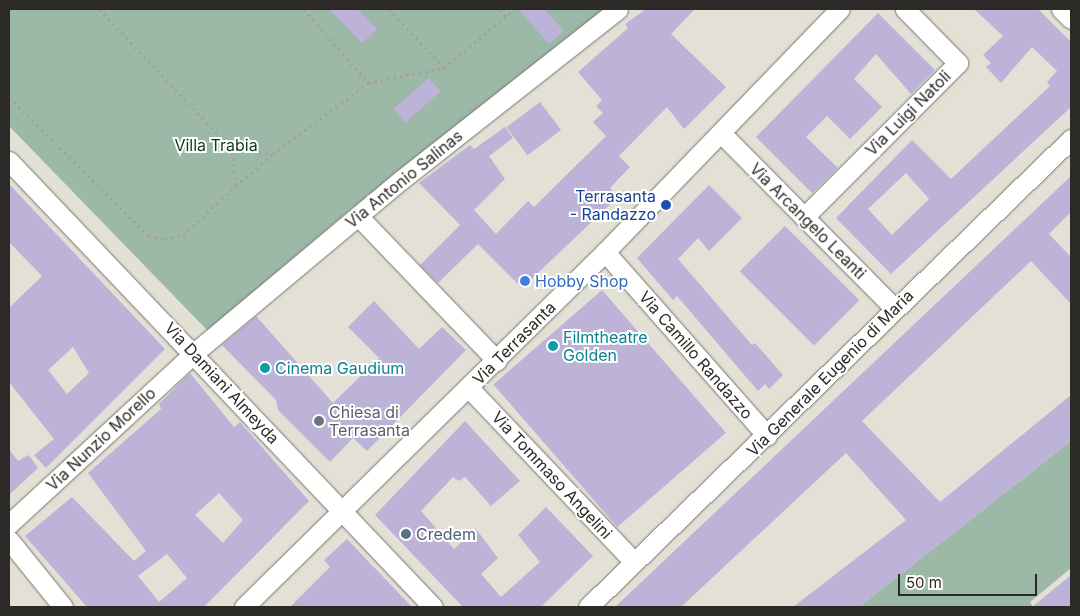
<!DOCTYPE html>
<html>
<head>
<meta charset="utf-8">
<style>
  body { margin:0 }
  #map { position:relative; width:1080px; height:616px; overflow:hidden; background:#e3e0d6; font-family:Inter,sans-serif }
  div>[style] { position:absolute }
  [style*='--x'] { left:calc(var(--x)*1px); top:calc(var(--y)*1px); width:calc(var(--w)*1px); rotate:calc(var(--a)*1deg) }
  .green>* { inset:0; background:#9cb8a6 }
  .building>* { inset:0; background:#bdb3d8; transform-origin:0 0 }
  .path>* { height:3px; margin-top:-1.5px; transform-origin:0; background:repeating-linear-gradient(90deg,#a5a29b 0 2.5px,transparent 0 6.5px) }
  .roads { filter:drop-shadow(0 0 1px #78766c) drop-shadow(0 0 1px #78766c) }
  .minor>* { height:19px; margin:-9.5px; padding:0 9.5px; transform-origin:9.5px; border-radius:9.5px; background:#fff }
  .dots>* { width:14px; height:14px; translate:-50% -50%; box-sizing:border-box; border:2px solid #fff; border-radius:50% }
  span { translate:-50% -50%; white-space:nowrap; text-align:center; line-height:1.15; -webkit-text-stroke:4px #fff; paint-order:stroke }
  .street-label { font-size:16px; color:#2b2a26 }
  .park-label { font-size:16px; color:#093922 }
  .transit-label { font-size:16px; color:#164399 }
  .right { translate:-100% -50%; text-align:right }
  .shop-label { font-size:16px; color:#366cbe }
  .left { translate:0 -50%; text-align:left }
  .culture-label { font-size:16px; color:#0d838f }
  .worship-label { font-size:16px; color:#5b616d }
  .service-label { font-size:16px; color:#4e5e75 }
  .frame { position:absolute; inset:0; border:10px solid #2b2a26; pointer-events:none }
  .scale { position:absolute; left:898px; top:574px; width:139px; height:22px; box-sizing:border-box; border:2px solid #2b2a26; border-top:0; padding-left:6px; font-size:15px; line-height:18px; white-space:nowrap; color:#2b2a26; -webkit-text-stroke:4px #fff; paint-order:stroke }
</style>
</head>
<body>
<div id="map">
  <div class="green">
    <i style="clip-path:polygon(9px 9px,605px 9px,351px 209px,208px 331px,9px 126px)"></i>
    <i style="clip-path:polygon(1071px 441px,1071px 568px,1030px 602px,1033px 607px,859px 607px)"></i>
  </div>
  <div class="building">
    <i style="clip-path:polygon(329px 9px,357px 9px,377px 29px,362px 43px)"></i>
    <i style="clip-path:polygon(518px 9px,544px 9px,564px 31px,549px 44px)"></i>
    <i style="clip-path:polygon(646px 9px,695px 9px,671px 34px,726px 87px,684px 129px,667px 107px,619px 156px,630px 167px,610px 188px,618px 197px,522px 288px,478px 244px,438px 283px,420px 265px,460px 225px,419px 183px,470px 145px,474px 149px,505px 127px,513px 138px,489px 156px,505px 179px,474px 210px,496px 234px,528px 201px,534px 207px,606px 136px,593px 122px,603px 113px,596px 106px,602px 100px,578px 72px,628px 28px,625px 24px)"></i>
    <i style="clip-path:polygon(evenodd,974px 9px,1038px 9px,1071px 42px,1071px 107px,891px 274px,836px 218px,912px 140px,951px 179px,1050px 86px,1047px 82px,1057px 71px,1032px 47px,1001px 83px,986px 67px,991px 63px,983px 55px,1003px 36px,974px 9px,906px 173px,929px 199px,892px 235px,868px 209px,906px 173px)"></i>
    <i style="clip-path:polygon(878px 13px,935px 70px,911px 94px,876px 54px,854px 79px,882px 107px,850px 139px,827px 116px,806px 137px,838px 168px,812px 193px,756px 137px)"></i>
    <i style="left:429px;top:78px;width:18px;height:47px;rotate:49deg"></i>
    <i style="left:540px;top:102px;width:35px;height:42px;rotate:53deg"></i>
    <i style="clip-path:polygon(1071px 176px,1071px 212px,1049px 234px,1071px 257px,1071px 304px,1031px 261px,862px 421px,940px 502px,1071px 395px,1071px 441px,859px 607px,793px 607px,906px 520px,846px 453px,681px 607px,615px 607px)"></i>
    <i style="clip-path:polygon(evenodd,9px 184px,165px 349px,46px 468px,34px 455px,54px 439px,9px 382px,9px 308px,42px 276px,9px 242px,9px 184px,73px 347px,89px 373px,67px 394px,48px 370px,73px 347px)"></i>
    <i style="clip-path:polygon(709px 185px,742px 218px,709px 251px,698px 238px,678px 259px,752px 345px,755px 343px,783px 375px,769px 389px,765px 384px,758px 391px,677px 296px,673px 300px,637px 258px)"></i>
    <i style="left:785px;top:226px;width:105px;height:64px;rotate:45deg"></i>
    <i style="left:602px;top:290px;width:189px;height:144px;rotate:49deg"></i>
    <i style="clip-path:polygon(374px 301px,419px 349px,442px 327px,466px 350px,367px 451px,353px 438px,330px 462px,278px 410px,276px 400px,222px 345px,256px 316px,333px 403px,379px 358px,348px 327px)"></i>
    <i style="clip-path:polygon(evenodd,190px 373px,234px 427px,240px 422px,309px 501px,204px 607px,87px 607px,25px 536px,72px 497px,134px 561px,146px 551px,88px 473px,161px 409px,159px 404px,190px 373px,219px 493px,243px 520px,223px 543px,195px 515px,219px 493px,190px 373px,167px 554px,187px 578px,159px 602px,138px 576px,167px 554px)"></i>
    <i style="clip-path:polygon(465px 421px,520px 481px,491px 506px,465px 477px,459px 481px,453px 477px,421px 511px,454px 549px,476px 529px,498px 558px,481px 574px,501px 597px,540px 562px,518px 535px,546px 507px,593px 556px,541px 607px,463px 607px,375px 515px)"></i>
    <i style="clip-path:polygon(9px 449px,18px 461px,29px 455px,38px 468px,9px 495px)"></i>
    <i style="clip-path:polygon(347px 539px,412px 607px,290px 607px,330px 567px,324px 560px)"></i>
    <i style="clip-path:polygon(1071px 575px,1071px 607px,1032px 607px)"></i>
  </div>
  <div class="path">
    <i style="--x:99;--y:9;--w:195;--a:46.5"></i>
    <i style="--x:233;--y:150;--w:40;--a:5.7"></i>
    <i style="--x:273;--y:154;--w:119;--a:-36.8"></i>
    <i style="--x:368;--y:83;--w:77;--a:-11.2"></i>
    <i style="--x:444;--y:68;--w:92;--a:-39.7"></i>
    <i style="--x:304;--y:9;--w:98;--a:49.1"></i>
    <i style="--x:389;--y:9;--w:81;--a:47"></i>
    <i style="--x:500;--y:9;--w:10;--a:53"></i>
    <i style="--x:9;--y:97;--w:196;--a:44.8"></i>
    <i style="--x:148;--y:235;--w:17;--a:13"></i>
    <i style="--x:165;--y:239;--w:18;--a:-13"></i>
    <i style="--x:183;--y:235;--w:72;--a:-42.8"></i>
    <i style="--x:236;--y:186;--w:36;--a:-95"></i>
    <i style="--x:236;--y:186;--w:49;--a:-40.9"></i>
  </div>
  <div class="roads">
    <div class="minor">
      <i style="--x:1061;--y:9;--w:14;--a:45"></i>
      <i style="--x:721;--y:133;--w:247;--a:45.3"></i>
      <i style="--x:9;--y:161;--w:615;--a:46.45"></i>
      <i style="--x:359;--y:217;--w:199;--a:46.2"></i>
      <i style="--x:804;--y:217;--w:218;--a:-45"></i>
      <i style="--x:958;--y:63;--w:76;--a:-134.5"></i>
      <i style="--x:605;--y:252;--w:245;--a:48.6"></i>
      <i style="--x:469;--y:388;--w:240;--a:46.5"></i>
      <i style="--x:9;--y:524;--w:252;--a:-42.7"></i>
      <i style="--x:194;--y:353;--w:270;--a:-39.9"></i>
      <i style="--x:401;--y:180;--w:276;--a:-38.2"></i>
      <i style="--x:9;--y:540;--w:86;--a:51.1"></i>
      <i style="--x:244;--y:607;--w:506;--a:-44.52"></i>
      <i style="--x:605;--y:252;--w:338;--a:-46"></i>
      <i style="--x:588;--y:607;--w:673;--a:-44.1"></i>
    </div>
  </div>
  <div class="dots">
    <i style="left:666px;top:205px;background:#1a4fb4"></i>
    <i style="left:525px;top:281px;background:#3f7fe0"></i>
    <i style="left:553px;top:346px;background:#0f9aa8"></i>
    <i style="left:265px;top:368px;background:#0f9aa8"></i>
    <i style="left:319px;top:421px;background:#6b7280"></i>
    <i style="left:406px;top:534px;background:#5c6f8a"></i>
  </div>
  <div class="street-label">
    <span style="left:908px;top:113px;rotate:-45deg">Via Luigi Natoli</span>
    <span style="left:404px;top:179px;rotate:-39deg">Via Antonio Salinas</span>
    <span style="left:808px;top:221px;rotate:45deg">Via Arcangelo Leanti</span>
    <span style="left:514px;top:343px;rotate:-45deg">Via Terrasanta</span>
    <span style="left:696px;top:355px;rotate:49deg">Via Camillo Randazzo</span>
    <span style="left:830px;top:373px;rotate:-45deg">Via Generale Eugenio di Maria</span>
    <span style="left:222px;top:383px;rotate:47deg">Via Damiani Almeyda</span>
    <span style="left:101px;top:439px;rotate:-43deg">Via Nunzio Morello</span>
    <span style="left:552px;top:475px;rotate:47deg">Via Tommaso Angelini</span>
  </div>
  <div class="park-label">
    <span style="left:216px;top:145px">Villa Trabia</span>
  </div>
  <div class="transit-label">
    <span class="right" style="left:656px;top:205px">Terrasanta<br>- Randazzo</span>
  </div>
  <div class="shop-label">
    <span class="left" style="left:535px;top:281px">Hobby Shop</span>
  </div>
  <div class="culture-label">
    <span class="left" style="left:563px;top:346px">Filmtheatre<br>Golden</span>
    <span class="left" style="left:275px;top:368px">Cinema Gaudium</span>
  </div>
  <div class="worship-label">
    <span class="left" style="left:329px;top:421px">Chiesa di<br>Terrasanta</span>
  </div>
  <div class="service-label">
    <span class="left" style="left:416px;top:534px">Credem</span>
  </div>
  <div class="frame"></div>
  <div class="scale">50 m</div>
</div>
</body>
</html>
